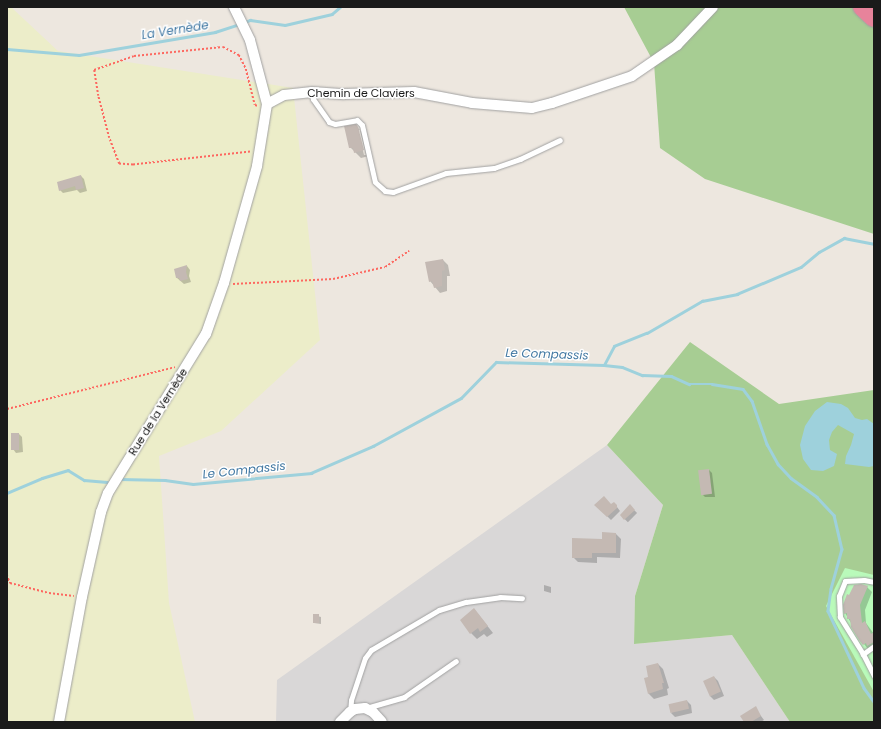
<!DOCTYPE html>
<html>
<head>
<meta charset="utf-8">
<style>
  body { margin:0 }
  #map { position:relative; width:881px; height:729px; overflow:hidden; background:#ede7df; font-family:Poppins,sans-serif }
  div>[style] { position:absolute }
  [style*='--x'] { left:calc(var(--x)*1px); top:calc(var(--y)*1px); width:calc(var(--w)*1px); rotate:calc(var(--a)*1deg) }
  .residential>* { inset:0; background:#d9d7d7 }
  .farmland>* { inset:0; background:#ecedc9 }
  .forest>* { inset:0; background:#a7cd93 }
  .park>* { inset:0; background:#b9faba }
  .water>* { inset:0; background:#9ed1dc }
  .shadow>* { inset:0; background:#0003; transform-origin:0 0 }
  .stream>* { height:2.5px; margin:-1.25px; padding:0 1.25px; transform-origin:1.25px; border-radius:1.25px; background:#9ed1dc }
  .building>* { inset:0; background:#c4b9b3; transform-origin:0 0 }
  .path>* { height:1.5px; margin-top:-0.75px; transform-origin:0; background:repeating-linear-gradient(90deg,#fd6860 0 2px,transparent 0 4px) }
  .roads { filter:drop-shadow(0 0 1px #a1a1a1) drop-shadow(0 0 1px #a1a1a1) }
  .lane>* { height:5px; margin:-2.5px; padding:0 2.5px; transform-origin:2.5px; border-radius:2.5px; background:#fff }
  .street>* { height:10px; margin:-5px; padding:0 5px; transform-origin:5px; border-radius:5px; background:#fff }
  .highway>* { height:18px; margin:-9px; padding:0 9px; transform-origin:9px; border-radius:9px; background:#e7839b }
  span { translate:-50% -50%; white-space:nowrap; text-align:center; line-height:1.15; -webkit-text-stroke:3px #fff; paint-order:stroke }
  .street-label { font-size:11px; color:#1a1a1a }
  .water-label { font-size:12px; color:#4379a3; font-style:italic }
  .frame { position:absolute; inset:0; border:8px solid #1a1a1a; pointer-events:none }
</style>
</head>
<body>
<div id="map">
  <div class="residential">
    <i style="clip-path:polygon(607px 445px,663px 505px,635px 596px,634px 644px,732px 635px,790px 722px,276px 722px,277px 680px)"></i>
  </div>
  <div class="farmland">
    <i style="clip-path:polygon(7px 7px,11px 7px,58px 51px,293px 88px,320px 340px,221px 431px,159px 456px,169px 603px,195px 722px,7px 722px)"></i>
  </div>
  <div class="forest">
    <i style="clip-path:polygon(624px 7px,874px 7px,874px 234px,705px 179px,660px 148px,654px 63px)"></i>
    <i style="clip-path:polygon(690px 342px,779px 404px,874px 390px,874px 722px,790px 722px,732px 635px,634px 644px,635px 596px,663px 505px,607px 445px)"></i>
  </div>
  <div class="park">
    <i style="clip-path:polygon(845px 568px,874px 575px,874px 692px,826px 606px)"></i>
  </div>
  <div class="water">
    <i style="clip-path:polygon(827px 402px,841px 404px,848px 408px,855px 418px,862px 420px,867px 419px,874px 424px,874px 466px,869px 467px,845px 464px,846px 456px,851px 445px,854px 434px,838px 425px,832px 432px,829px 440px,830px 450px,837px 454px,834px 466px,823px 471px,811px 470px,803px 459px,800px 445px,805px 426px,815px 411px)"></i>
  </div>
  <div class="shadow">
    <i style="clip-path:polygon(evenodd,355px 125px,364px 134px,369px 156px,361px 158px,350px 147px,355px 125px,358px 130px,360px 130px,366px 155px,364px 155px,358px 130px)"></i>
    <i style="clip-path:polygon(81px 176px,84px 179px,87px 191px,80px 193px,77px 190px,63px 193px,60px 190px)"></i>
    <i style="clip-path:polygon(443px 260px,448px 265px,450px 276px,447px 276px,447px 291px,440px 293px,430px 281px)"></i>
    <i style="clip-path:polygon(187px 266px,190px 270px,189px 276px,191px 282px,184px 284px,177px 278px,175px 270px)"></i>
    <i style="clip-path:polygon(19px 434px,22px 437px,23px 452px,16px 453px,13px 449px)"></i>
    <i style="clip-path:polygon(709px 470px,712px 473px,715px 497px,705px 497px,702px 494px)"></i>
    <i style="clip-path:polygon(614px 503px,620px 511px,611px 520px,596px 505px,611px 505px)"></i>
    <i style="left:630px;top:506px;width:10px;height:13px;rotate:45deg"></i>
    <i style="clip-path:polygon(616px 534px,621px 539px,620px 558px,597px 557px,597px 563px,578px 562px,573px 557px)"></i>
    <i style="clip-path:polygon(544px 585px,551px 587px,551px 593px,544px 591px)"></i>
    <i style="clip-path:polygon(867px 587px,872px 592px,865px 610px,866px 623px,874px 634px,874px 649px,868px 649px,864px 644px,845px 613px,850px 596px)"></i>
    <i style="clip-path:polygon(474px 609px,493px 633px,487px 637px,484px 634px,477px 639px,471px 633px)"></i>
    <i style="clip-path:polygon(314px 615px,321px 617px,321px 624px,314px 623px)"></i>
    <i style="clip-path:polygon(658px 664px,663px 669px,669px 688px,667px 689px,668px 695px,654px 699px,649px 694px,649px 677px)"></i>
    <i style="clip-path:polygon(714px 677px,718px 681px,724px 696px,714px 700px,710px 696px)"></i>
    <i style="clip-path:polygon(687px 701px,691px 705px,692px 713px,675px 717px,671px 713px)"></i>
    <i style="clip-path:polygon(755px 708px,764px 720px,761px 722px,745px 722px)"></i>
  </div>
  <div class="stream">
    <i style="--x:243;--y:23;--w:8;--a:-23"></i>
    <i style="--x:250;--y:20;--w:35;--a:8"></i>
    <i style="--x:285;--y:25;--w:48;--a:-13.2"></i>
    <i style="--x:332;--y:14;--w:11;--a:-41"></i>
    <i style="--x:7;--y:49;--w:72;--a:4.8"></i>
    <i style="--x:79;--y:55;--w:138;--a:-9.6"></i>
    <i style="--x:215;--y:32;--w:25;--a:-18"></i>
    <i style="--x:604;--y:365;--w:21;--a:-62"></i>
    <i style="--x:614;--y:346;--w:35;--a:-22"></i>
    <i style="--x:647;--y:333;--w:64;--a:-30.2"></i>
    <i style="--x:702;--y:301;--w:36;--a:-11"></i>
    <i style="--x:737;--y:294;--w:69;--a:-22.9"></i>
    <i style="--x:801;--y:267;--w:23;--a:-40"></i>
    <i style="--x:819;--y:252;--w:29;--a:-29"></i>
    <i style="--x:844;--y:238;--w:31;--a:11"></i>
    <i style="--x:120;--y:479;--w:45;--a:1.3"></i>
    <i style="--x:165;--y:480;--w:28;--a:8"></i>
    <i style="--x:193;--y:484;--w:119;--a:-5.3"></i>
    <i style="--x:311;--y:473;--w:68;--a:-23.5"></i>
    <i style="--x:373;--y:446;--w:100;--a:-28.6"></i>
    <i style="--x:461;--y:398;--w:50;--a:-45.8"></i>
    <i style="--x:496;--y:362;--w:108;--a:1.6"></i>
    <i style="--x:604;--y:365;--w:18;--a:6"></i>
    <i style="--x:622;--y:367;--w:22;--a:22"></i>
    <i style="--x:642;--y:375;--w:29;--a:2"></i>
    <i style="--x:671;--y:376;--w:20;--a:24"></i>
    <i style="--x:689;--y:384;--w:23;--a:0"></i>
    <i style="--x:712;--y:384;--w:31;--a:9"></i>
    <i style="--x:743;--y:389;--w:15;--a:53"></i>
    <i style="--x:752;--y:401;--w:46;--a:70.8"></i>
    <i style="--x:767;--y:444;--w:23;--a:61"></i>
    <i style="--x:778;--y:464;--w:19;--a:47"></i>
    <i style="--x:791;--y:478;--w:32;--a:36"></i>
    <i style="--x:817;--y:497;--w:25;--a:47"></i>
    <i style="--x:834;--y:515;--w:35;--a:77"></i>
    <i style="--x:842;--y:549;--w:41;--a:105.4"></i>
    <i style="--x:831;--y:589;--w:22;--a:98"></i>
    <i style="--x:828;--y:611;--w:85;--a:64.9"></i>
    <i style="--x:864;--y:688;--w:17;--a:54"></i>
    <i style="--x:7;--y:493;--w:38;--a:-23"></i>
    <i style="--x:42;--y:478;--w:27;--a:-17"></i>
    <i style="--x:68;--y:470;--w:19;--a:32"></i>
    <i style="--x:84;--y:480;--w:23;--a:5"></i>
  </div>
  <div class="building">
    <i style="clip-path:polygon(356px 124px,358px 127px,364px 150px,354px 153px,353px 148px,349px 148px,344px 126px)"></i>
    <i style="clip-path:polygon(81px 175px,84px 188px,76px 190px,75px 186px,59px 191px,57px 182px)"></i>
    <i style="clip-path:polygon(443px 259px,445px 270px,442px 271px,442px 286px,434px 288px,432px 281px,429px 282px,425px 262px)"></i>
    <i style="clip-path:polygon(187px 265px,186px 272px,188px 279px,180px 281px,179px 278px,176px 278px,174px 269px)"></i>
    <i style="left:11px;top:433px;width:8px;height:17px"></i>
    <i style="left:709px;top:469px;width:25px;height:11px;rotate:83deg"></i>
    <i style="clip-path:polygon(604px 496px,611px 504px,614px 502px,617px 505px,617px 508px,607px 517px,594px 505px)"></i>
    <i style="clip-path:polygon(630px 504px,635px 510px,624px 520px,620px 515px)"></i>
    <i style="clip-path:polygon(602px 532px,616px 533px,616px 553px,592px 553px,592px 558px,572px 558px,572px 538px,602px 539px)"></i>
    <i style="clip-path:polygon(861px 584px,868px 586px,860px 605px,862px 623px,865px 621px,871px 634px,874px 632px,874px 642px,867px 646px,866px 643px,863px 645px,859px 640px,851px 627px,850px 619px,847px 619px,847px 613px,844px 614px,843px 605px,847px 594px,849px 595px,854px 585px)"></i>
    <i style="clip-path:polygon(474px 608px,488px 626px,480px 632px,478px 628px,470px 634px,460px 620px)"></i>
    <i style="left:313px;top:614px;width:6px;height:9px"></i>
    <i style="clip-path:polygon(658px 663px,664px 683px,662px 683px,663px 689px,648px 694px,644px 678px,648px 677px,646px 666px)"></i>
    <i style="left:714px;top:676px;width:17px;height:12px;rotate:66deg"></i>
    <i style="left:687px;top:700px;width:9px;height:19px;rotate:77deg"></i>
    <i style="clip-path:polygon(756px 706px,761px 716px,751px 722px,744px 722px,740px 716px)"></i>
  </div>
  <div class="path">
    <i style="--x:250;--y:152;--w:118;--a:173.7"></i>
    <i style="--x:133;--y:165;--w:14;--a:-176"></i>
    <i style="--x:119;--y:164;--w:28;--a:-111"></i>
    <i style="--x:109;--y:138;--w:43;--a:-104.7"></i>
    <i style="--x:98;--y:96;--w:26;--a:-99"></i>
    <i style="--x:94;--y:70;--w:42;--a:-19.3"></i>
    <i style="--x:134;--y:56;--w:89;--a:-5.8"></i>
    <i style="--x:223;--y:47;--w:18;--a:27"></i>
    <i style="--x:239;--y:55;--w:16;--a:63"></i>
    <i style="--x:246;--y:69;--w:37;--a:76"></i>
    <i style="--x:255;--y:105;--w:3;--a:18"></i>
    <i style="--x:233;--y:284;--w:100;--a:-2.9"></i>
    <i style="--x:333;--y:279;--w:53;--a:-13"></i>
    <i style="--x:385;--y:267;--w:29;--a:-34"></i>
    <i style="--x:7;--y:409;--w:173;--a:-14"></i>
    <i style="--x:7;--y:575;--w:9;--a:69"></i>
    <i style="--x:10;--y:583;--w:40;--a:14.4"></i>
    <i style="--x:49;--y:593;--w:25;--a:7"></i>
  </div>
  <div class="roads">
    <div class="lane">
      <i style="--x:312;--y:92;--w:7;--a:82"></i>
      <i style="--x:313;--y:99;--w:28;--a:55"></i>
      <i style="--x:329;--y:122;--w:6;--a:18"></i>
      <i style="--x:335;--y:124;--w:22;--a:-10"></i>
      <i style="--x:357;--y:120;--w:7;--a:45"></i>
      <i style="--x:362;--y:125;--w:58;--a:77.2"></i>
      <i style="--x:375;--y:182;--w:13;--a:42"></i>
      <i style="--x:385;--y:191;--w:8;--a:7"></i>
      <i style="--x:393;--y:192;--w:56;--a:-19.7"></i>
      <i style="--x:446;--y:173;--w:48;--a:-5.9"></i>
      <i style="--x:494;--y:168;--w:28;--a:-19"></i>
      <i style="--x:520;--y:159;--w:44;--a:-25.4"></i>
      <i style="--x:874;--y:646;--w:14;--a:144"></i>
      <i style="--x:863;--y:654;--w:25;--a:63"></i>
      <i style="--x:863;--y:654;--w:44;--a:-121.9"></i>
      <i style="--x:840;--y:617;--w:21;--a:-93"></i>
      <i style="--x:839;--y:596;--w:16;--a:-68"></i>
      <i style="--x:845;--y:581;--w:19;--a:-3"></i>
      <i style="--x:864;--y:580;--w:10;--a:11"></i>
      <i style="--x:366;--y:708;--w:40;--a:-16"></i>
      <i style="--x:404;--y:697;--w:63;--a:-34.7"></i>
      <i style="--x:350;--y:712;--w:12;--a:-85"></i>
      <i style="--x:351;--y:700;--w:44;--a:-71.6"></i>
      <i style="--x:365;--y:658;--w:10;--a:-53"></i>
      <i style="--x:371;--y:650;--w:79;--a:-30.5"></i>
      <i style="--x:439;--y:610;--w:28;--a:-17"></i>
      <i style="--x:466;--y:602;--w:34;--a:-8"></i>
      <i style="--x:500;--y:597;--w:22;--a:3"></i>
    </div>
    <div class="street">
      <i style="--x:267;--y:104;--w:19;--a:-28"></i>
      <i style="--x:284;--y:95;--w:28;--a:-6"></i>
      <i style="--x:312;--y:92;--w:32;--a:4"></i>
      <i style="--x:344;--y:94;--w:70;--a:-1.6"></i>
      <i style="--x:414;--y:92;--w:59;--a:10.7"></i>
      <i style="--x:472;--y:103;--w:60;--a:4.8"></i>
      <i style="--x:532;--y:108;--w:21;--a:-14"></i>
      <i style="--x:552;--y:103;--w:84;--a:-18.6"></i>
      <i style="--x:632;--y:76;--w:55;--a:-34.6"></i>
      <i style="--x:677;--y:45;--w:52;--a:-46.5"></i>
      <i style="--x:59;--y:722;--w:127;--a:-79.6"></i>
      <i style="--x:82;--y:597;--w:87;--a:-77.4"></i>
      <i style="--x:101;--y:512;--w:20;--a:-70"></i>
      <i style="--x:108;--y:493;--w:187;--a:-58.4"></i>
      <i style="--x:206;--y:334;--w:54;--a:-70.6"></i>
      <i style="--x:224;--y:283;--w:122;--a:-74.2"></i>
      <i style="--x:257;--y:166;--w:63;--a:-80.8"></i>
      <i style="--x:267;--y:104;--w:66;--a:-104.9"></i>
      <i style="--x:250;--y:40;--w:37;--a:-116"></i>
      <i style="--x:340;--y:722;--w:14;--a:-45"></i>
      <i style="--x:350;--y:712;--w:6;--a:-31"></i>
      <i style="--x:355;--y:709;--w:10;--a:-6"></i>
      <i style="--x:365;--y:708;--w:9;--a:27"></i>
      <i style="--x:373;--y:712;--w:13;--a:48"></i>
    </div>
    <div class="highway">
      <i style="--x:862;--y:7;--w:16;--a:43"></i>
    </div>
  </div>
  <div class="street-label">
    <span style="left:361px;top:93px">Chemin de Claviers</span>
    <span style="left:158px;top:412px;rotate:-58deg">Rue de la Vernède</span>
  </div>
  <div class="water-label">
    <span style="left:175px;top:30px;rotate:-9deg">La Vernède</span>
    <span style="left:547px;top:354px;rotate:2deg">Le Compassis</span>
    <span style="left:244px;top:470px;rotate:-6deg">Le Compassis</span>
  </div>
  <div class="frame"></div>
</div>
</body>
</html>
